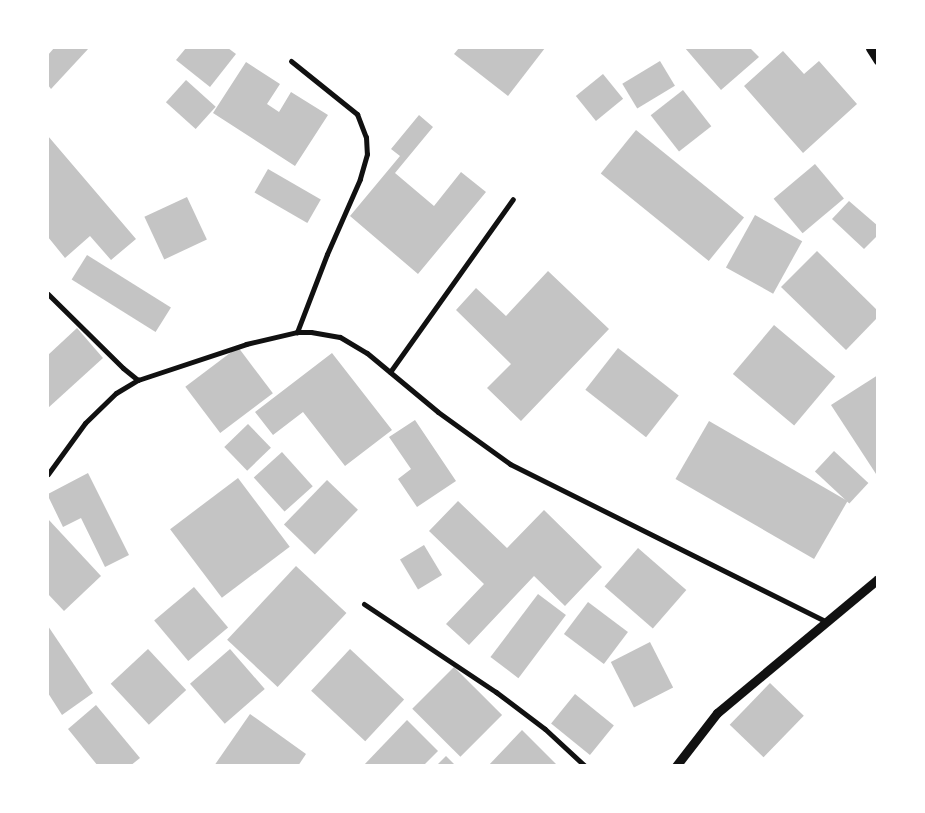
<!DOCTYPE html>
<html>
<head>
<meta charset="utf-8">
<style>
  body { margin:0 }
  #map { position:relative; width:925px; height:813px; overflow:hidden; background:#fff; font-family:"Source Sans 3",sans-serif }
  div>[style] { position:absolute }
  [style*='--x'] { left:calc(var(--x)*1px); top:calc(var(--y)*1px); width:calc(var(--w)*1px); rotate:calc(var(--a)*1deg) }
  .building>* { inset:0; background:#c4c4c4; transform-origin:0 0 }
  .minor>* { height:5px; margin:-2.5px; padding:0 2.5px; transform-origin:2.5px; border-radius:2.5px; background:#111 }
  .tertiary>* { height:9px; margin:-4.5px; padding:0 4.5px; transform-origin:4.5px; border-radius:4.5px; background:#111 }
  span { translate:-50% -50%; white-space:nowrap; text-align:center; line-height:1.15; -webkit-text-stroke:5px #fff; paint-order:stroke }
  .frame { position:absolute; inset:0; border:49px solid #fff; pointer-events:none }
</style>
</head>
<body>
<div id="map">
  <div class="building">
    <i style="clip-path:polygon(54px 48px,89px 48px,51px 89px,48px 85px,48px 55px)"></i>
    <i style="clip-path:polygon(186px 48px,228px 48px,236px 54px,210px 87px,176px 60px)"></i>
    <i style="clip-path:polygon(459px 48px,545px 48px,508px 96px,454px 54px)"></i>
    <i style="clip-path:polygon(685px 48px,750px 48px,759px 57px,721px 90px)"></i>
    <i style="clip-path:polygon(783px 51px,804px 74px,819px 61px,857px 104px,803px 153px,744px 86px)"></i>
    <i style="left:660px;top:61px;width:29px;height:44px;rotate:59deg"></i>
    <i style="clip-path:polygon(246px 62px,280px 84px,267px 104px,279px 112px,291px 92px,328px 115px,295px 166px,213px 113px)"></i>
    <i style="left:603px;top:74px;width:32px;height:35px;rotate:51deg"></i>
    <i style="left:186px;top:80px;width:40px;height:30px;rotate:42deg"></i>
    <i style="left:683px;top:90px;width:46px;height:41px;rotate:52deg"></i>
    <i style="clip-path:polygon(419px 115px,433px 127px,395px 173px,434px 206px,461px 172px,486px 192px,418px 274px,350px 216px,400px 156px,391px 149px)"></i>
    <i style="left:636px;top:130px;width:139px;height:56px;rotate:39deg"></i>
    <i style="clip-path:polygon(48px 136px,136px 239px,111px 260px,90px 236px,65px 258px,48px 237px)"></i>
    <i style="left:815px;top:164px;width:45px;height:54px;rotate:50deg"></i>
    <i style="left:268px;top:169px;width:61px;height:27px;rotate:30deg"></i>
    <i style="left:187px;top:197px;width:47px;height:47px;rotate:65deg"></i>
    <i style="clip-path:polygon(849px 201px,878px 226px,878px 235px,864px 249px,832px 219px)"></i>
    <i style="left:755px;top:215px;width:54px;height:60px;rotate:29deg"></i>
    <i style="clip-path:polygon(817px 251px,878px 311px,878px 317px,846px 350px,781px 287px)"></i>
    <i style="left:87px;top:255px;width:99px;height:29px;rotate:32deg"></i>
    <i style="clip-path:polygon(548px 271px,609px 329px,521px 421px,487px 388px,511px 364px,456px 310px,476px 288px,506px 316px)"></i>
    <i style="left:774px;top:325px;width:80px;height:64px;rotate:40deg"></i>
    <i style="clip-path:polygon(77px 328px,103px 358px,48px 408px,48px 355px)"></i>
    <i style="left:238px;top:347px;width:58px;height:66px;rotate:53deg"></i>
    <i style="left:618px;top:348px;width:77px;height:53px;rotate:38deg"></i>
    <i style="clip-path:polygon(332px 353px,392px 430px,345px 466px,303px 412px,273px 435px,255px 412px)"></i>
    <i style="clip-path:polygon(878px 375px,878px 477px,831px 405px)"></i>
    <i style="clip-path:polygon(415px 420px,456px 481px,417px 507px,398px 479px,411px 469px,389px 437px)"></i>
    <i style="left:709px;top:421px;width:160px;height:67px;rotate:30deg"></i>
    <i style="left:248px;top:424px;width:33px;height:33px;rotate:46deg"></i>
    <i style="left:834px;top:451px;width:47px;height:28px;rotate:43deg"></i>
    <i style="left:282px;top:452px;width:46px;height:38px;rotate:48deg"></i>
    <i style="clip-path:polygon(88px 473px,129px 555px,105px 567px,81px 518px,63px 527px,48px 496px,48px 494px)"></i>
    <i style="left:238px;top:478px;width:86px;height:85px;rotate:53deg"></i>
    <i style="left:327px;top:480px;width:43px;height:62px;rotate:44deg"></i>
    <i style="clip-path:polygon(458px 501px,507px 548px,544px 510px,602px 567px,565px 606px,534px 576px,469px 645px,446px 624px,484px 584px,429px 531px)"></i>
    <i style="clip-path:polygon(48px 519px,101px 576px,64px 611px,48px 594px)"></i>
    <i style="left:424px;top:545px;width:35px;height:28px;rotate:59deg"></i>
    <i style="left:638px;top:548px;width:64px;height:51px;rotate:41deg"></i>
    <i style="left:296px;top:566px;width:69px;height:101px;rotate:43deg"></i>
    <i style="left:194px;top:587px;width:53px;height:52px;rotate:50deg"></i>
    <i style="left:538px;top:594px;width:35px;height:79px;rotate:37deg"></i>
    <i style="left:588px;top:602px;width:50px;height:40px;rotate:37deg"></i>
    <i style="clip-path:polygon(48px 626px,93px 693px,62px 715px,48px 693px)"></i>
    <i style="left:650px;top:642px;width:51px;height:44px;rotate:63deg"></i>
    <i style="left:148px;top:649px;width:56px;height:51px;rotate:47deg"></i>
    <i style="left:230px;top:649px;width:53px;height:53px;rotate:49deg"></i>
    <i style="left:350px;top:649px;width:74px;height:57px;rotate:43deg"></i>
    <i style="left:454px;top:667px;width:68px;height:59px;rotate:45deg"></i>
    <i style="left:770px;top:683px;width:47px;height:58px;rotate:44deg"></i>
    <i style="left:575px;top:694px;width:50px;height:38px;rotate:39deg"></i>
    <i style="clip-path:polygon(96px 705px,140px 758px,130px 766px,98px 766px,68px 729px)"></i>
    <i style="clip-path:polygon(250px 714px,306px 754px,298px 766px,214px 766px)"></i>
    <i style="clip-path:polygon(407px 720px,438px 751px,423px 766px,363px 766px)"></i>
    <i style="clip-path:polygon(522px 730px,558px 766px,488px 766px)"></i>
    <i style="clip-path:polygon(446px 756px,456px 766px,436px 766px)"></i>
  </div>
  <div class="minor">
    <i style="--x:291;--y:61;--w:85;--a:38.8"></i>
    <i style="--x:357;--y:114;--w:25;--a:69"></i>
    <i style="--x:366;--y:137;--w:17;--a:87"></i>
    <i style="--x:367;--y:154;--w:26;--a:106"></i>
    <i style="--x:360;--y:179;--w:82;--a:113.7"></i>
    <i style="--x:327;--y:254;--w:84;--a:111"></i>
    <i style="--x:48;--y:294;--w:105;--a:44.6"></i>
    <i style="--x:123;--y:368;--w:19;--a:39"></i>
    <i style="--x:138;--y:380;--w:114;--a:-18.4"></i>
    <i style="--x:246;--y:344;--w:52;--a:-13.2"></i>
    <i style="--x:297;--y:332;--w:14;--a:0"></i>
    <i style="--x:311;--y:332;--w:29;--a:10"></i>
    <i style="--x:340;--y:337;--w:31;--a:31"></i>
    <i style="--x:367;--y:353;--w:92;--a:39.7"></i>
    <i style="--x:438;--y:412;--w:89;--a:35.8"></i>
    <i style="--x:510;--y:464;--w:352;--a:26.5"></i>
    <i style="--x:390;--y:372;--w:212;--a:-54.6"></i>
    <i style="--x:48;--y:474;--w:63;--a:-54"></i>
    <i style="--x:85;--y:423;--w:43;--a:-44.1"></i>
    <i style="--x:116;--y:393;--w:26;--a:-31"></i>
    <i style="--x:364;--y:604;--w:159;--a:33.7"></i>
    <i style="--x:496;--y:692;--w:61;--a:37.1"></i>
    <i style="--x:545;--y:729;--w:54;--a:42.8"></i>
  </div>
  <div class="tertiary">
    <i style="--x:870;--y:48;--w:15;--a:58"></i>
    <i style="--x:676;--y:766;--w:67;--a:-52.3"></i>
    <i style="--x:717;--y:713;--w:209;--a:-39.8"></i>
  </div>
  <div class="frame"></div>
</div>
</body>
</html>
